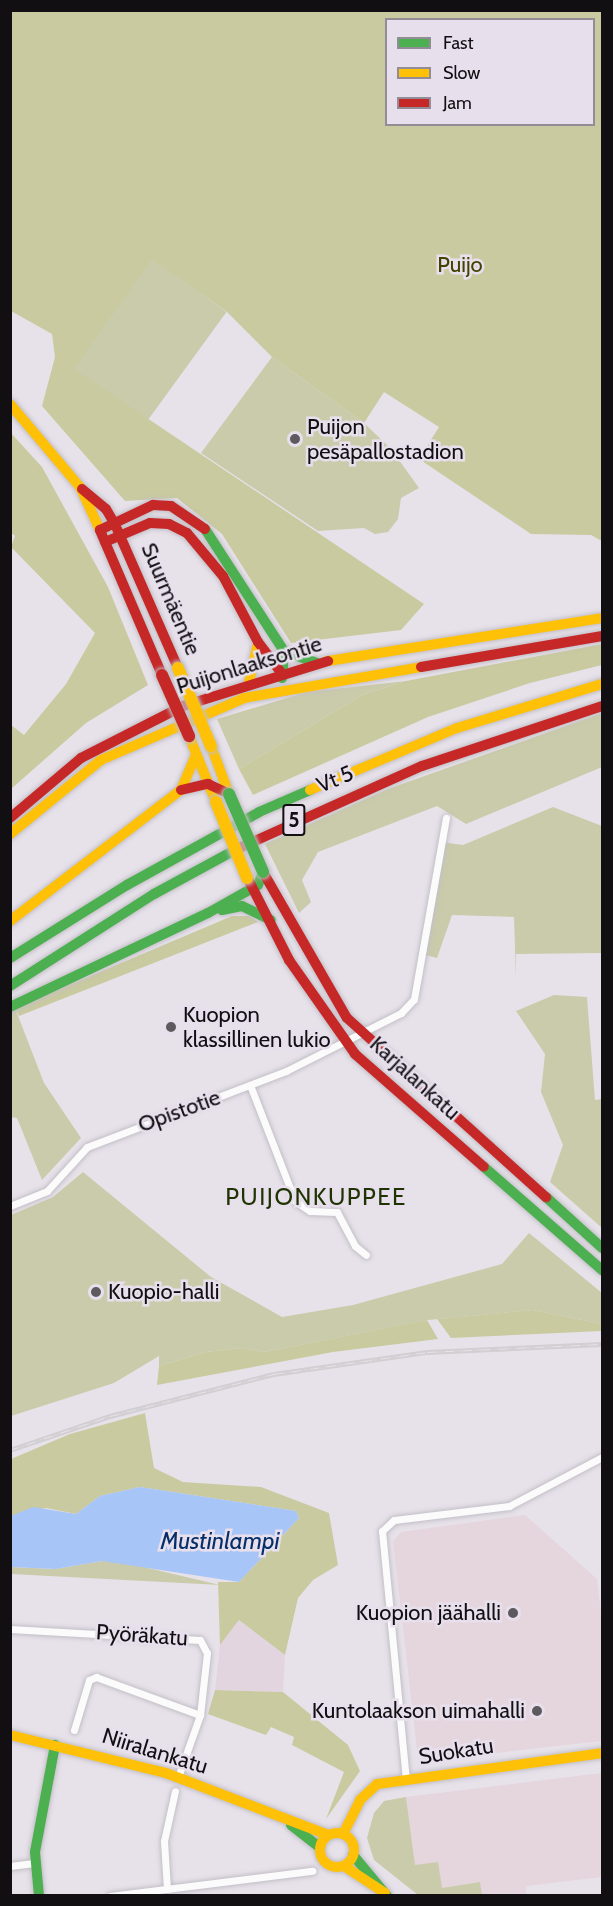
<!DOCTYPE html>
<html>
<head>
<meta charset="utf-8">
<style>
  body { margin:0 }
  #map { position:relative; width:613px; height:1906px; overflow:hidden; background:#e7e2ea; font-family:Cabin,sans-serif }
  div>[style] { position:absolute }
  [style*='--x'] { left:calc(var(--x)*1px); top:calc(var(--y)*1px); width:calc(var(--w)*1px); rotate:calc(var(--a)*1deg) }
  .commercial>* { inset:0; background:#e5d5dd }
  .industrial>* { inset:0; background:#e3d5e0 }
  .green>* { inset:0; background:#cacbaa; transform-origin:0 0 }
  .forest>* { inset:0; background:#c9caa0 }
  .water>* { inset:0; background:#a7c5f7 }
  .roads { filter:drop-shadow(0 0 2px #c3bfc6) drop-shadow(0 0 2px #c3bfc6) }
  .street>* { height:7px; margin:-3.5px; padding:0 3.5px; transform-origin:3.5px; border-radius:3.5px; background:#fbfbfc }
  .fast>* { height:10px; margin:-5px; padding:0 5px; transform-origin:5px; border-radius:5px; background:#4caf50 }
  .slow>* { height:10px; margin:-5px; padding:0 5px; transform-origin:5px; border-radius:5px; background:#ffc107 }
  .slow>.ring { margin:-5px; padding:0; box-sizing:content-box; background:none; border:10px solid #ffc107; border-radius:50% }
  .jam>* { height:10px; margin:-5px; padding:0 5px; transform-origin:5px; border-radius:5px; background:#c62828 }
  .rail>* { height:5px; margin-top:-2.5px; transform-origin:0; background:repeating-linear-gradient(90deg,#e8dfed 0 9px,#d1cfd2 0 18px); box-sizing:border-box; border-block:2px solid #d1cfd2 }
  .bridges { filter:drop-shadow(0 0 2px #c2c0c4) drop-shadow(0 0 2px #c2c0c4) }
  .fast-bridge>* { height:12px; margin:-6px; padding:0 6px; transform-origin:6px; border-radius:6px; background:#4caf50 }
  .slow-bridge>* { height:12px; margin:-6px; padding:0 6px; transform-origin:6px; border-radius:6px; background:#ffc107 }
  .jam-bridge>* { height:12px; margin:-6px; padding:0 6px; transform-origin:6px; border-radius:6px; background:#c62828 }
  .dots>* { width:16px; height:16px; translate:-50% -50%; box-sizing:border-box; border:3px solid #e8dfed; border-radius:50% }
  span { translate:-50% -50%; white-space:nowrap; text-align:center; line-height:1.15; -webkit-text-stroke:5px #e8dfed; paint-order:stroke }
  .shield-label span { padding:2px 4px; background:#e8dfed; border:2px solid; border-radius:4px; -webkit-text-stroke-width:0 }
  .shield-label { font-size:21px; color:#120f13; font-weight:700 }
  .park-label { font-size:22px; color:#414400 }
  .poi-label { font-size:22px; color:#120f13 }
  .left { translate:0 -50%; text-align:left }
  .right { translate:-100% -50%; text-align:right }
  .street-label { font-size:22px; color:#120f13 }
  .neighbourhood-label { font-size:24px; color:#1f3400; letter-spacing:1.5px }
  .water-label { font-size:24px; color:#042f69; font-style:italic }
  .frame { position:absolute; inset:0; border:12px solid #120f13; pointer-events:none }
  .legend { position:absolute; left:385px; top:18px; width:210px; height:108px; box-sizing:border-box; background:#e8dfed; border:2px solid #928c96; margin:0; padding:8px 10px; list-style:none; font-size:18px; color:#120f13 }
  .legend li { display:flex; align-items:center; gap:12px; height:30px }
  .legend b { width:30px; border:2px solid #928c96 }
</style>
</head>
<body>
<div id="map">
  <div class="commercial">
    <i style="clip-path:polygon(525px 1515px,597px 1579px,602px 1620px,602px 1741px,425px 1761px,417px 1750px,393px 1541px,401px 1532px)"></i>
    <i style="clip-path:polygon(602px 1773px,602px 1877px,526px 1886px,526px 1895px,482px 1895px,480px 1882px,442px 1888px,415px 1865px,406px 1797px)"></i>
  </div>
  <div class="industrial">
    <i style="clip-path:polygon(239px 1620px,285px 1655px,283px 1692px,215px 1690px,220px 1645px)"></i>
  </div>
  <div class="green">
    <i style="left:152px;top:258px;width:92px;height:136px;rotate:36deg"></i>
    <i style="clip-path:polygon(272px 357px,364px 423px,391px 449px,419px 488px,401px 498px,398px 519px,388px 532px,375px 534px,364px 528px,318px 531px,201px 453px)"></i>
    <i style="clip-path:polygon(406px 681px,362px 695px,239px 769px,217px 719px,307px 692px)"></i>
    <i style="clip-path:polygon(602px 713px,602px 767px,466px 824px,437px 806px,318px 852px,302px 880px,311px 902px,299px 913px,265px 844px,388px 789px)"></i>
    <i style="clip-path:polygon(553px 807px,602px 826px,602px 953px,516px 954px,516px 979px,514px 917px,452px 915px,437px 958px,422px 954px,441px 842px,463px 845px)"></i>
    <i style="clip-path:polygon(554px 995px,587px 997px,595px 1100px,602px 1099px,602px 1228px,550px 1182px,563px 1145px,541px 1092px,545px 1054px,516px 1011px)"></i>
    <i style="clip-path:polygon(15px 1008px,44px 1083px,81px 1138px,42px 1180px,17px 1118px,11px 1117px,10px 1011px)"></i>
    <i style="clip-path:polygon(83px 1172px,211px 1277px,282px 1317px,353px 1305px,502px 1264px,529px 1233px,602px 1293px,602px 1324px,533px 1310px,428px 1320px,264px 1352px,242px 1348px,206px 1352px,159px 1366px,159px 1356px,114px 1383px,11px 1416px,11px 1215px,53px 1197px)"></i>
    <i style="clip-path:polygon(102px 1561px,127px 1563px,220px 1585px,11px 1574px,10px 1567px,55px 1569px)"></i>
    <i style="clip-path:polygon(406px 1797px,415px 1865px,438px 1862px,442px 1888px,480px 1882px,482px 1895px,418px 1895px,374px 1860px,367px 1838px,374px 1813px,384px 1801px)"></i>
  </div>
  <div class="forest">
    <i style="clip-path:polygon(evenodd,11px 11px,602px 11px,602px 541px,591px 535px,531px 534px,419px 459px,439px 427px,384px 392px,364px 423px,272px 357px,227px 312px,152px 259px,74px 369px,424px 604px,401px 630px,291px 643px,222px 534px,177px 498px,125px 501px,42px 406px,55px 357px,52px 334px,11px 311px,11px 11px,386px 20px,594px 20px,594px 124px,386px 124px,386px 20px)"></i>
    <i style="clip-path:polygon(10px 432px,42px 467px,108px 587px,148px 685px,86px 723px,11px 789px,11px 725px,24px 735px,66px 684px,95px 633px,11px 547px,15px 536px,10px 532px)"></i>
    <i style="clip-path:polygon(602px 644px,602px 665px,530px 683px,428px 717px,253px 795px,239px 769px,362px 695px,406px 681px)"></i>
    <i style="clip-path:polygon(232px 916px,250px 916px,258px 922px,19px 1016px,15px 1008px)"></i>
    <i style="clip-path:polygon(533px 1310px,602px 1324px,602px 1331px,451px 1338px,437px 1319px)"></i>
    <i style="clip-path:polygon(427px 1320px,438px 1339px,333px 1352px,157px 1385px,159px 1366px,206px 1352px,242px 1348px,264px 1352px)"></i>
    <i style="clip-path:polygon(145px 1413px,154px 1468px,183px 1482px,261px 1487px,329px 1513px,338px 1565px,313px 1580px,298px 1598px,285px 1655px,239px 1620px,220px 1645px,218px 1582px,239px 1582px,299px 1518px,296px 1511px,140px 1487px,100px 1496px,76px 1514px,46px 1508px,11px 1516px,11px 1459px,70px 1434px)"></i>
    <i style="clip-path:polygon(215px 1690px,283px 1692px,348px 1745px,360px 1771px,326px 1819px,344px 1772px,292px 1745px,294px 1737px,271px 1727px,266px 1735px,208px 1714px)"></i>
  </div>
  <div class="water">
    <i style="clip-path:polygon(140px 1487px,296px 1511px,299px 1518px,239px 1582px,102px 1561px,55px 1569px,11px 1567px,11px 1516px,33px 1507px,76px 1514px,100px 1496px)"></i>
  </div>
  <div class="roads">
    <div class="street">
      <i style="--x:250;--y:1085;--w:124;--a:68.8"></i>
      <i style="--x:295;--y:1201;--w:18;--a:34"></i>
      <i style="--x:310;--y:1211;--w:27;--a:2"></i>
      <i style="--x:337;--y:1212;--w:38;--a:62"></i>
      <i style="--x:355;--y:1246;--w:14;--a:39"></i>
      <i style="--x:10;--y:1206;--w:40;--a:-22"></i>
      <i style="--x:47;--y:1191;--w:59;--a:-47.7"></i>
      <i style="--x:87;--y:1147;--w:213;--a:-20.9"></i>
      <i style="--x:286;--y:1071;--w:129;--a:-26.8"></i>
      <i style="--x:401;--y:1013;--w:19;--a:-47"></i>
      <i style="--x:414;--y:999;--w:184;--a:-80"></i>
      <i style="--x:10;--y:1629;--w:190;--a:3.3"></i>
      <i style="--x:200;--y:1640;--w:15;--a:62"></i>
      <i style="--x:207;--y:1653;--w:62;--a:96.4"></i>
      <i style="--x:200;--y:1715;--w:66;--a:109.5"></i>
      <i style="--x:74;--y:1730;--w:52;--a:-73.3"></i>
      <i style="--x:89;--y:1680;--w:8;--a:-23"></i>
      <i style="--x:96;--y:1677;--w:111;--a:20.1"></i>
      <i style="--x:406;--y:1780;--w:250;--a:-95.5"></i>
      <i style="--x:382;--y:1531;--w:16;--a:-43"></i>
      <i style="--x:394;--y:1520;--w:116;--a:-6.9"></i>
      <i style="--x:509;--y:1506;--w:105;--a:-27.8"></i>
      <i style="--x:10;--y:1866;--w:26;--a:-7"></i>
      <i style="--x:167;--y:1889;--w:48;--a:-93.6"></i>
      <i style="--x:164;--y:1841;--w:51;--a:-77.6"></i>
      <i style="--x:110;--y:1896;--w:204;--a:-7.1"></i>
    </div>
    <div class="fast">
      <i style="--x:205;--y:529;--w:145;--a:57.1"></i>
      <i style="--x:284;--y:651;--w:27;--a:94"></i>
      <i style="--x:284;--y:651;--w:35;--a:20"></i>
      <i style="--x:222;--y:910;--w:20;--a:-11"></i>
      <i style="--x:242;--y:906;--w:32;--a:26"></i>
      <i style="--x:10;--y:958;--w:138;--a:-32"></i>
      <i style="--x:127;--y:885;--w:151;--a:-28.9"></i>
      <i style="--x:259;--y:812;--w:56;--a:-23.3"></i>
      <i style="--x:10;--y:986;--w:171;--a:-32.6"></i>
      <i style="--x:154;--y:894;--w:94;--a:-28.5"></i>
      <i style="--x:10;--y:1007;--w:219;--a:-25.4"></i>
      <i style="--x:208;--y:913;--w:57;--a:-29.2"></i>
      <i style="--x:258;--y:885;--w:14;--a:-69"></i>
      <i style="--x:484;--y:1167;--w:157;--a:41.1"></i>
      <i style="--x:546;--y:1197;--w:76;--a:42.3"></i>
      <i style="--x:291;--y:1825;--w:37;--a:38"></i>
      <i style="--x:353;--y:1855;--w:53;--a:50.3"></i>
      <i style="--x:39;--y:1896;--w:44;--a:-95.2"></i>
      <i style="--x:35;--y:1852;--w:109;--a:-79.4"></i>
    </div>
    <div class="slow">
      <i style="--x:10;--y:404;--w:109;--a:49.9"></i>
      <i style="--x:80;--y:487;--w:47;--a:65.1"></i>
      <i style="--x:328;--y:661;--w:277;--a:-8.9"></i>
      <i style="--x:249;--y:682;--w:40;--a:-77"></i>
      <i style="--x:189;--y:736;--w:71;--a:67.8"></i>
      <i style="--x:211;--y:746;--w:51;--a:69.4"></i>
      <i style="--x:310;--y:790;--w:160;--a:-22.9"></i>
      <i style="--x:457;--y:728;--w:152;--a:-16.9"></i>
      <i style="--x:10;--y:834;--w:117;--a:-39.1"></i>
      <i style="--x:101;--y:760;--w:156;--a:-23.4"></i>
      <i style="--x:244;--y:698;--w:180;--a:-9.9"></i>
      <i style="--x:10;--y:921;--w:215;--a:-37.5"></i>
      <i style="--x:181;--y:790;--w:39;--a:-67"></i>
      <i style="--x:10;--y:1735;--w:161;--a:13.7"></i>
      <i style="--x:166;--y:1773;--w:173;--a:20.9"></i>
      <i class="ring" style="left:320px;top:1833px;width:24px;height:24px"></i>
      <i style="--x:343;--y:1834;--w:38;--a:-63"></i>
      <i style="--x:360;--y:1800;--w:23;--a:-43"></i>
      <i style="--x:377;--y:1784;--w:227;--a:-7.8"></i>
      <i style="--x:344;--y:1866;--w:49;--a:33.4"></i>
    </div>
    <div class="jam">
      <i style="--x:82;--y:489;--w:31;--a:40"></i>
      <i style="--x:106;--y:509;--w:16;--a:60"></i>
      <i style="--x:117;--y:529;--w:152;--a:66.3"></i>
      <i style="--x:105;--y:542;--w:49;--a:-22.9"></i>
      <i style="--x:150;--y:523;--w:19;--a:3"></i>
      <i style="--x:169;--y:524;--w:20;--a:27"></i>
      <i style="--x:187;--y:533;--w:56;--a:50.1"></i>
      <i style="--x:223;--y:576;--w:75;--a:62.1"></i>
      <i style="--x:258;--y:642;--w:38;--a:53"></i>
      <i style="--x:421;--y:667;--w:184;--a:-9.7"></i>
      <i style="--x:162;--y:675;--w:158;--a:-113.2"></i>
      <i style="--x:100;--y:530;--w:59;--a:-25.3"></i>
      <i style="--x:153;--y:505;--w:18;--a:3"></i>
      <i style="--x:171;--y:506;--w:41;--a:34.1"></i>
      <i style="--x:181;--y:790;--w:28;--a:-13"></i>
      <i style="--x:208;--y:784;--w:23;--a:25"></i>
      <i style="--x:10;--y:818;--w:93;--a:-40.2"></i>
      <i style="--x:81;--y:758;--w:114;--a:-27"></i>
      <i style="--x:183;--y:706;--w:152;--a:-17.2"></i>
      <i style="--x:237;--y:849;--w:203;--a:-24.2"></i>
      <i style="--x:422;--y:766;--w:190;--a:-18.4"></i>
      <i style="--x:263;--y:872;--w:168;--a:60.1"></i>
      <i style="--x:347;--y:1018;--w:268;--a:42"></i>
      <i style="--x:249;--y:881;--w:89;--a:63.1"></i>
      <i style="--x:289;--y:960;--w:115;--a:54.9"></i>
      <i style="--x:355;--y:1054;--w:171;--a:41.2"></i>
    </div>
  </div>
  <div class="rail">
    <i style="--x:10;--y:1450;--w:106;--a:-18.8"></i>
    <i style="--x:110;--y:1416;--w:169;--a:-14.4"></i>
    <i style="--x:274;--y:1374;--w:155;--a:-8.2"></i>
    <i style="--x:427;--y:1352;--w:175;--a:-2.6"></i>
  </div>
  <div class="bridges">
    <div class="fast-bridge">
      <i style="--x:229;--y:794;--w:85;--a:66.4"></i>
    </div>
    <div class="slow-bridge">
      <i style="--x:178;--y:668;--w:85;--a:67.1"></i>
      <i style="--x:216;--y:802;--w:82;--a:67.8"></i>
    </div>
    <div class="jam-bridge">
      <i style="--x:162;--y:675;--w:67;--a:66.1"></i>
    </div>
  </div>
  <div class="dots">
    <i style="left:295px;top:439px;background:#5d595e"></i>
    <i style="left:171px;top:1027px;background:#5d595e"></i>
    <i style="left:96px;top:1292px;background:#5d595e"></i>
    <i style="left:513px;top:1613px;background:#5d595e"></i>
    <i style="left:537px;top:1711px;background:#5d595e"></i>
  </div>
  <div class="shield-label">
    <span style="left:294px;top:820px">5</span>
  </div>
  <div class="park-label">
    <span style="left:460px;top:265px">Puijo</span>
  </div>
  <div class="poi-label">
    <span class="left" style="left:307px;top:439px">Puijon<br>pesäpallostadion</span>
    <span class="left" style="left:183px;top:1027px">Kuopion<br>klassillinen lukio</span>
    <span class="left" style="left:108px;top:1292px">Kuopio-halli</span>
    <span class="right" style="left:501px;top:1613px">Kuopion jäähalli</span>
    <span class="right" style="left:525px;top:1711px">Kuntolaakson uimahalli</span>
  </div>
  <div class="street-label">
    <span style="left:171px;top:599px;rotate:67deg">Suurmäentie</span>
    <span style="left:249px;top:665px;rotate:-17deg">Puijonlaaksontie</span>
    <span style="left:335px;top:779px;rotate:-23deg">Vt 5</span>
    <span style="left:415px;top:1078px;rotate:42deg">Karjalankatu</span>
    <span style="left:179px;top:1111px;rotate:-20deg">Opistotie</span>
    <span style="left:142px;top:1635px;rotate:4deg">Pyöräkatu</span>
    <span style="left:155px;top:1751px;rotate:17deg">Niiralankatu</span>
    <span style="left:456px;top:1751px;rotate:-9deg">Suokatu</span>
  </div>
  <div class="neighbourhood-label">
    <span style="left:316px;top:1197px">PUIJONKUPPEE</span>
  </div>
  <div class="water-label">
    <span style="left:220px;top:1541px">Mustinlampi</span>
  </div>
  <div class="frame"></div>
  <ul class="legend">
  <li><b style="height:8px;background:#4caf50"></b>Fast</li>
  <li><b style="height:8px;background:#ffc107"></b>Slow</li>
  <li><b style="height:8px;background:#c62828"></b>Jam</li>
  </ul>
</div>
</body>
</html>
